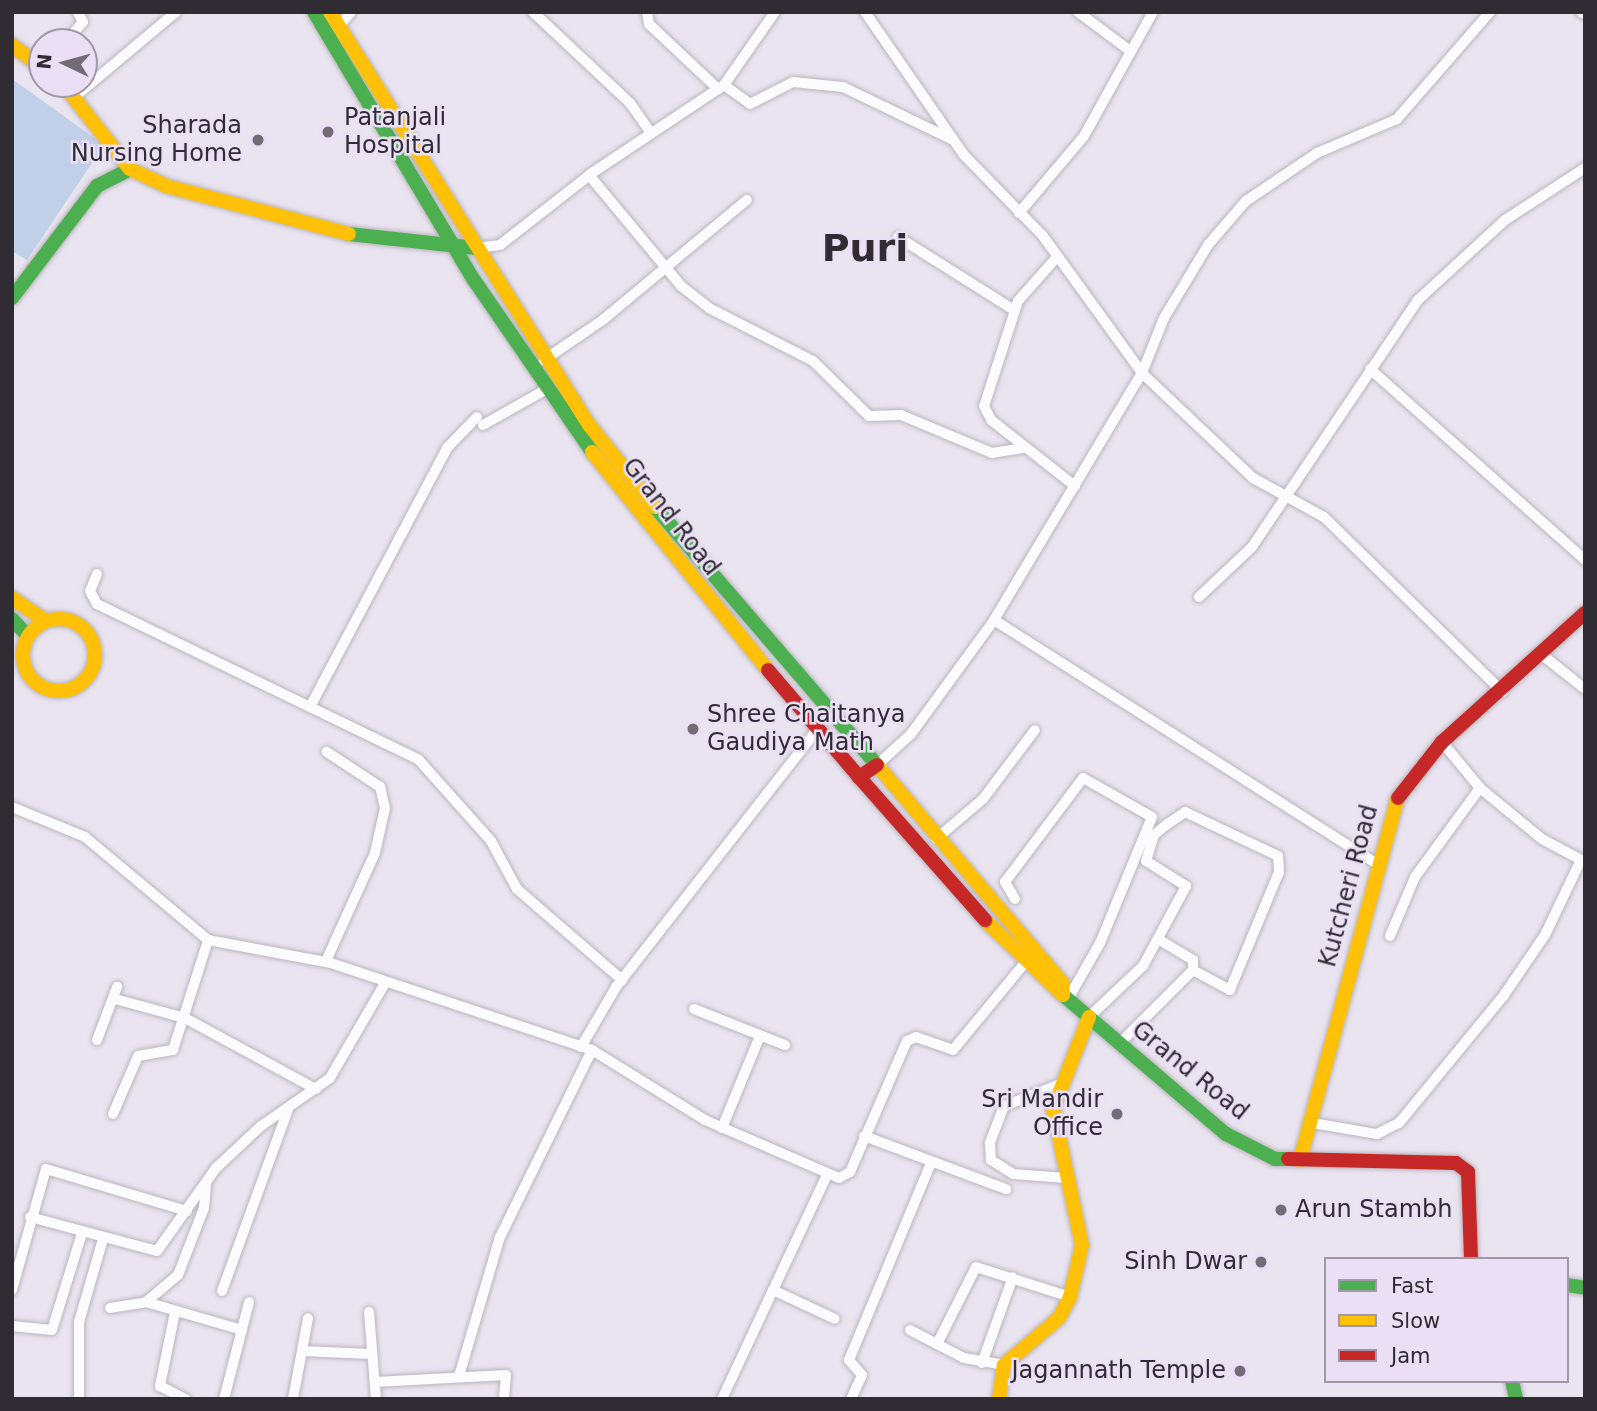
<!DOCTYPE html>
<html>
<head>
<meta charset="utf-8">
<style>
  body { margin:0 }
  #map { position:relative; width:1597px; height:1411px; overflow:hidden; background:#eae4f0; font-family:"DejaVu Sans",sans-serif }
  div>[style] { position:absolute }
  [style*='--x'] { left:calc(var(--x)*1px); top:calc(var(--y)*1px); width:calc(var(--w)*1px); rotate:calc(var(--a)*1deg) }
  .water>* { inset:0; background:#c0d0e8 }
  .roads { filter:drop-shadow(0 0 2px #b9b5bd) drop-shadow(0 0 2px #b9b5bd) }
  .street>* { height:10px; margin:-5px; padding:0 5px; transform-origin:5px; border-radius:5px; background:#fcfbfd }
  .fast>* { height:14px; margin:-7px; padding:0 7px; transform-origin:7px; border-radius:7px; background:#4caf50 }
  .slow>* { height:14px; margin:-7px; padding:0 7px; transform-origin:7px; border-radius:7px; background:#ffc107 }
  .slow>.ring { margin:-7px; padding:0; box-sizing:content-box; background:none; border:14px solid #ffc107; border-radius:50% }
  .jam>* { height:14px; margin:-7px; padding:0 7px; transform-origin:7px; border-radius:7px; background:#c62828 }
  .dots>* { width:19px; height:19px; translate:-50% -50%; box-sizing:border-box; border:4px solid #eadff5; border-radius:50% }
  span { translate:-50% -50%; white-space:nowrap; text-align:center; line-height:1.15; -webkit-text-stroke:5px #eadff5; paint-order:stroke }
  .poi-label { font-size:24px; color:#302c34 }
  .left { translate:0 -50%; text-align:left }
  .right { translate:-100% -50%; text-align:right }
  .street-label { font-size:24px; color:#302c34 }
  .town-label { font-size:38px; color:#302c34; font-weight:700 }
  .frame { position:absolute; inset:0; border:14px solid #302c34; pointer-events:none }
  .legend { position:absolute; left:1324px; top:1257px; width:245px; height:126px; box-sizing:border-box; background:#eadff5; border:2px solid #a097a8; margin:0; padding:9px 12px; list-style:none; font-size:21px; color:#302c34 }
  .legend li { display:flex; align-items:center; gap:14px; height:35px }
  .legend b { width:35px; border:2px solid #a097a8 }
  .north { position:absolute; left:28px; top:28px; width:70px; height:70px; box-sizing:border-box; background:#eadff5; border:2px solid #a097a8; border-radius:50%; rotate:275deg; font-size:19px; font-weight:700; line-height:28px; text-align:center; color:#302c34 }
  .north::after { content:''; display:block; margin:auto; width:24px; height:32px; background:#716c76; clip-path:polygon(50% 0,100% 100%,50% 72%,0 100%) }
</style>
</head>
<body>
<div id="map">
  <div class="water">
    <i style="clip-path:polygon(12px 79px,104px 145px,27px 260px,12px 251px)"></i>
  </div>
  <div class="roads">
    <div class="street">
      <i style="--x:533;--y:12;--w:133;--a:43.2"></i>
      <i style="--x:630;--y:103;--w:37;--a:55"></i>
      <i style="--x:647;--y:12;--w:12;--a:81"></i>
      <i style="--x:649;--y:24;--w:95;--a:43.3"></i>
      <i style="--x:865;--y:12;--w:174;--a:55.3"></i>
      <i style="--x:964;--y:155;--w:113;--a:45.7"></i>
      <i style="--x:1043;--y:236;--w:169;--a:54.1"></i>
      <i style="--x:1142;--y:373;--w:153;--a:43.4"></i>
      <i style="--x:1253;--y:478;--w:81;--a:28.8"></i>
      <i style="--x:1324;--y:517;--w:250;--a:44.4"></i>
      <i style="--x:1078;--y:12;--w:64;--a:36.7"></i>
      <i style="--x:1581;--y:12;--w:4;--a:27"></i>
      <i style="--x:339;--y:26;--w:18;--a:-49"></i>
      <i style="--x:66;--y:42;--w:26;--a:-50"></i>
      <i style="--x:83;--y:22;--w:11;--a:-117"></i>
      <i style="--x:724;--y:85;--w:32;--a:36"></i>
      <i style="--x:750;--y:104;--w:48;--a:-27.1"></i>
      <i style="--x:793;--y:82;--w:50;--a:5.7"></i>
      <i style="--x:843;--y:87;--w:120;--a:25.7"></i>
      <i style="--x:77;--y:95;--w:129;--a:-40"></i>
      <i style="--x:589;--y:175;--w:144;--a:50.3"></i>
      <i style="--x:681;--y:286;--w:36;--a:38"></i>
      <i style="--x:709;--y:308;--w:117;--a:27"></i>
      <i style="--x:813;--y:361;--w:78;--a:44.5"></i>
      <i style="--x:869;--y:416;--w:32;--a:-2"></i>
      <i style="--x:901;--y:415;--w:99;--a:22.7"></i>
      <i style="--x:992;--y:453;--w:31;--a:-9"></i>
      <i style="--x:1019;--y:213;--w:101;--a:-49.8"></i>
      <i style="--x:1084;--y:136;--w:142;--a:-60.9"></i>
      <i style="--x:898;--y:237;--w:137;--a:32.2"></i>
      <i style="--x:476;--y:248;--w:24;--a:-7"></i>
      <i style="--x:500;--y:245;--w:117;--a:-38"></i>
      <i style="--x:592;--y:173;--w:159;--a:-33.7"></i>
      <i style="--x:724;--y:85;--w:89;--a:-55.1"></i>
      <i style="--x:1057;--y:257;--w:59;--a:131.6"></i>
      <i style="--x:1018;--y:301;--w:110;--a:107.9"></i>
      <i style="--x:984;--y:406;--w:16;--a:63"></i>
      <i style="--x:991;--y:420;--w:107;--a:38.2"></i>
      <i style="--x:544;--y:360;--w:73;--a:-34.3"></i>
      <i style="--x:604;--y:319;--w:186;--a:-39.8"></i>
      <i style="--x:1370;--y:369;--w:288;--a:41.6"></i>
      <i style="--x:483;--y:425;--w:73;--a:-29.4"></i>
      <i style="--x:97;--y:574;--w:18;--a:112"></i>
      <i style="--x:90;--y:591;--w:15;--a:62"></i>
      <i style="--x:97;--y:604;--w:356;--a:25.8"></i>
      <i style="--x:418;--y:759;--w:110;--a:48.3"></i>
      <i style="--x:491;--y:841;--w:55;--a:61.6"></i>
      <i style="--x:517;--y:889;--w:139;--a:40.9"></i>
      <i style="--x:1199;--y:597;--w:73;--a:-43.3"></i>
      <i style="--x:1252;--y:547;--w:298;--a:-56.1"></i>
      <i style="--x:1418;--y:300;--w:118;--a:-42.6"></i>
      <i style="--x:1505;--y:220;--w:95;--a:-33"></i>
      <i style="--x:994;--y:620;--w:453;--a:32.5"></i>
      <i style="--x:1541;--y:654;--w:56;--a:38.5"></i>
      <i style="--x:310;--y:707;--w:293;--a:-62.1"></i>
      <i style="--x:447;--y:448;--w:43;--a:-45.9"></i>
      <i style="--x:1442;--y:742;--w:60;--a:50.4"></i>
      <i style="--x:1480;--y:788;--w:80;--a:39.4"></i>
      <i style="--x:1542;--y:839;--w:49;--a:28.1"></i>
      <i style="--x:877;--y:765;--w:46;--a:-42.4"></i>
      <i style="--x:911;--y:734;--w:141;--a:-53.9"></i>
      <i style="--x:994;--y:620;--w:288;--a:-59.1"></i>
      <i style="--x:1142;--y:373;--w:59;--a:-68.2"></i>
      <i style="--x:1164;--y:318;--w:85;--a:-58.9"></i>
      <i style="--x:1208;--y:245;--w:58;--a:-49.2"></i>
      <i style="--x:1246;--y:201;--w:86;--a:-34.1"></i>
      <i style="--x:1317;--y:153;--w:87;--a:-23"></i>
      <i style="--x:1397;--y:119;--w:142;--a:-49"></i>
      <i style="--x:12;--y:807;--w:79;--a:22.3"></i>
      <i style="--x:85;--y:837;--w:160;--a:39.9"></i>
      <i style="--x:208;--y:940;--w:125;--a:10.6"></i>
      <i style="--x:331;--y:963;--w:275;--a:18.4"></i>
      <i style="--x:592;--y:1050;--w:133;--a:31.8"></i>
      <i style="--x:705;--y:1120;--w:146;--a:23.4"></i>
      <i style="--x:839;--y:1178;--w:13;--a:-29"></i>
      <i style="--x:850;--y:1172;--w:143;--a:-66.5"></i>
      <i style="--x:907;--y:1041;--w:10;--a:-24"></i>
      <i style="--x:916;--y:1037;--w:39;--a:19"></i>
      <i style="--x:953;--y:1050;--w:112;--a:-50.5"></i>
      <i style="--x:936;--y:839;--w:62;--a:-40.4"></i>
      <i style="--x:983;--y:799;--w:86;--a:-53"></i>
      <i style="--x:1015;--y:899;--w:20;--a:-120"></i>
      <i style="--x:1005;--y:882;--w:130;--a:-53.1"></i>
      <i style="--x:1083;--y:778;--w:79;--a:29.5"></i>
      <i style="--x:1152;--y:817;--w:136;--a:112.4"></i>
      <i style="--x:1100;--y:943;--w:64;--a:119.7"></i>
      <i style="--x:1390;--y:936;--w:64;--a:-67"></i>
      <i style="--x:1415;--y:877;--w:110;--a:-53.9"></i>
      <i style="--x:326;--y:961;--w:119;--a:-65.6"></i>
      <i style="--x:375;--y:853;--w:46;--a:-77.5"></i>
      <i style="--x:385;--y:808;--w:22;--a:-103"></i>
      <i style="--x:380;--y:787;--w:64;--a:-146.6"></i>
      <i style="--x:115;--y:999;--w:73;--a:15.2"></i>
      <i style="--x:185;--y:1018;--w:149;--a:28.5"></i>
      <i style="--x:694;--y:1009;--w:98;--a:21.6"></i>
      <i style="--x:1089;--y:1017;--w:74;--a:-43.4"></i>
      <i style="--x:1143;--y:966;--w:91;--a:-61.7"></i>
      <i style="--x:1186;--y:886;--w:47;--a:-148"></i>
      <i style="--x:1146;--y:861;--w:27;--a:-73"></i>
      <i style="--x:1154;--y:835;--w:16;--a:-40"></i>
      <i style="--x:1166;--y:825;--w:23;--a:-34"></i>
      <i style="--x:1185;--y:812;--w:103;--a:25.3"></i>
      <i style="--x:1278;--y:856;--w:16;--a:86"></i>
      <i style="--x:1279;--y:872;--w:128;--a:112.6"></i>
      <i style="--x:1230;--y:990;--w:42;--a:-151.6"></i>
      <i style="--x:1193;--y:970;--w:10;--a:-90"></i>
      <i style="--x:1193;--y:960;--w:39;--a:-149"></i>
      <i style="--x:97;--y:1040;--w:57;--a:-69.3"></i>
      <i style="--x:1119;--y:1044;--w:105;--a:-45"></i>
      <i style="--x:581;--y:1047;--w:69;--a:-59.7"></i>
      <i style="--x:616;--y:987;--w:328;--a:-52"></i>
      <i style="--x:1058;--y:1085;--w:58;--a:158.7"></i>
      <i style="--x:1004;--y:1106;--w:40;--a:111"></i>
      <i style="--x:990;--y:1143;--w:17;--a:87"></i>
      <i style="--x:991;--y:1160;--w:26;--a:32"></i>
      <i style="--x:1013;--y:1174;--w:53;--a:4.3"></i>
      <i style="--x:113;--y:1114;--w:63;--a:-66.7"></i>
      <i style="--x:138;--y:1056;--w:36;--a:-10"></i>
      <i style="--x:173;--y:1050;--w:115;--a:-72.3"></i>
      <i style="--x:1313;--y:1123;--w:65;--a:9.8"></i>
      <i style="--x:1377;--y:1134;--w:25;--a:-27"></i>
      <i style="--x:1399;--y:1123;--w:166;--a:-50.6"></i>
      <i style="--x:1504;--y:995;--w:73;--a:-55.7"></i>
      <i style="--x:1545;--y:935;--w:81;--a:-64.4"></i>
      <i style="--x:722;--y:1128;--w:100;--a:-67.6"></i>
      <i style="--x:864;--y:1136;--w:152;--a:20.5"></i>
      <i style="--x:30;--y:1217;--w:131;--a:15"></i>
      <i style="--x:157;--y:1251;--w:102;--a:-54.6"></i>
      <i style="--x:216;--y:1168;--w:62;--a:-43"></i>
      <i style="--x:261;--y:1126;--w:84;--a:-34.8"></i>
      <i style="--x:330;--y:1078;--w:110;--a:-59.9"></i>
      <i style="--x:12;--y:1290;--w:126;--a:-74.3"></i>
      <i style="--x:46;--y:1169;--w:147;--a:16.6"></i>
      <i style="--x:773;--y:1290;--w:68;--a:25.1"></i>
      <i style="--x:222;--y:1291;--w:196;--a:-70"></i>
      <i style="--x:146;--y:1302;--w:100;--a:16.3"></i>
      <i style="--x:110;--y:1308;--w:36;--a:-9"></i>
      <i style="--x:146;--y:1302;--w:42;--a:-40.2"></i>
      <i style="--x:178;--y:1275;--w:72;--a:-68.8"></i>
      <i style="--x:204;--y:1208;--w:25;--a:-85"></i>
      <i style="--x:175;--y:1312;--w:76;--a:101.5"></i>
      <i style="--x:160;--y:1386;--w:29;--a:27"></i>
      <i style="--x:369;--y:1312;--w:87;--a:85.4"></i>
      <i style="--x:12;--y:1326;--w:40;--a:5.7"></i>
      <i style="--x:52;--y:1330;--w:102;--a:-72.8"></i>
      <i style="--x:910;--y:1330;--w:61;--a:27.4"></i>
      <i style="--x:964;--y:1358;--w:41;--a:9.9"></i>
      <i style="--x:937;--y:1344;--w:86;--a:-63.1"></i>
      <i style="--x:976;--y:1267;--w:99;--a:17.7"></i>
      <i style="--x:302;--y:1351;--w:69;--a:2.5"></i>
      <i style="--x:982;--y:1363;--w:91;--a:-70.2"></i>
      <i style="--x:459;--y:1376;--w:145;--a:-73.6"></i>
      <i style="--x:500;--y:1237;--w:208;--a:-63.8"></i>
      <i style="--x:375;--y:1382;--w:131;--a:-3.1"></i>
      <i style="--x:506;--y:1375;--w:24;--a:95"></i>
      <i style="--x:79;--y:1399;--w:77;--a:-90"></i>
      <i style="--x:79;--y:1322;--w:86;--a:-73.9"></i>
      <i style="--x:224;--y:1399;--w:100;--a:-75.5"></i>
      <i style="--x:293;--y:1399;--w:82;--a:-79.5"></i>
      <i style="--x:722;--y:1399;--w:247;--a:-64.9"></i>
      <i style="--x:851;--y:1399;--w:26;--a:-65"></i>
      <i style="--x:862;--y:1375;--w:20;--a:-131"></i>
      <i style="--x:849;--y:1360;--w:211;--a:-67.4"></i>
    </div>
    <div class="fast">
      <i style="--x:314;--y:12;--w:312;--a:59.2"></i>
      <i style="--x:474;--y:280;--w:209;--a:55.5"></i>
      <i style="--x:349;--y:234;--w:128;--a:6.3"></i>
      <i style="--x:12;--y:298;--w:141;--a:-52.8"></i>
      <i style="--x:97;--y:186;--w:37;--a:-27"></i>
      <i style="--x:655;--y:507;--w:340;--a:49.3"></i>
      <i style="--x:12;--y:619;--w:23;--a:47"></i>
      <i style="--x:1063;--y:995;--w:214;--a:40.5"></i>
      <i style="--x:1226;--y:1134;--w:55;--a:27"></i>
      <i style="--x:1275;--y:1159;--w:13;--a:0"></i>
      <i style="--x:1567;--y:1285;--w:18;--a:9"></i>
      <i style="--x:1512;--y:1381;--w:18;--a:77"></i>
    </div>
    <div class="slow">
      <i style="--x:330;--y:12;--w:489;--a:57.9"></i>
      <i style="--x:590;--y:426;--w:104;--a:51.3"></i>
      <i style="--x:12;--y:45;--w:38;--a:37"></i>
      <i style="--x:63;--y:84;--w:108;--a:51.8"></i>
      <i style="--x:130;--y:169;--w:40;--a:25"></i>
      <i style="--x:166;--y:186;--w:189;--a:14.7"></i>
      <i style="--x:592;--y:452;--w:280;--a:51.1"></i>
      <i style="--x:12;--y:598;--w:41;--a:34.1"></i>
      <i class="ring" style="left:23px;top:619px;width:58px;height:58px"></i>
      <i style="--x:877;--y:765;--w:285;--a:49.6"></i>
      <i style="--x:1062;--y:982;--w:13;--a:86"></i>
      <i style="--x:1063;--y:995;--w:108;--a:-136.1"></i>
      <i style="--x:1300;--y:1160;--w:375;--a:-74.9"></i>
      <i style="--x:999;--y:1399;--w:34;--a:-82"></i>
      <i style="--x:1004;--y:1365;--w:72;--a:-40.5"></i>
      <i style="--x:1059;--y:1318;--w:24;--a:-62"></i>
      <i style="--x:1070;--y:1297;--w:53;--a:-77"></i>
      <i style="--x:1082;--y:1245;--w:139;--a:-102"></i>
      <i style="--x:1053;--y:1109;--w:99;--a:-68.6"></i>
    </div>
    <div class="jam">
      <i style="--x:768;--y:670;--w:140;--a:49.6"></i>
      <i style="--x:877;--y:765;--w:22;--a:146"></i>
      <i style="--x:859;--y:777;--w:191;--a:48.6"></i>
      <i style="--x:1398;--y:798;--w:71;--a:-51.8"></i>
      <i style="--x:1442;--y:742;--w:193;--a:-42.1"></i>
      <i style="--x:1288;--y:1159;--w:168;--a:1.4"></i>
      <i style="--x:1456;--y:1163;--w:15;--a:37"></i>
      <i style="--x:1468;--y:1172;--w:87;--a:88"></i>
    </div>
  </div>
  <div class="dots">
    <i style="left:328px;top:132px;background:#716c76"></i>
    <i style="left:258px;top:140px;background:#716c76"></i>
    <i style="left:693px;top:729px;background:#716c76"></i>
    <i style="left:1117px;top:1114px;background:#716c76"></i>
    <i style="left:1281px;top:1210px;background:#716c76"></i>
    <i style="left:1261px;top:1262px;background:#716c76"></i>
    <i style="left:1240px;top:1371px;background:#716c76"></i>
  </div>
  <div class="poi-label">
    <span class="left" style="left:344px;top:132px">Patanjali<br>Hospital</span>
    <span class="right" style="left:242px;top:140px">Sharada<br>Nursing Home</span>
    <span class="left" style="left:707px;top:729px">Shree Chaitanya<br>Gaudiya Math</span>
    <span class="right" style="left:1103px;top:1114px">Sri Mandir<br>Office</span>
    <span class="left" style="left:1295px;top:1210px">Arun Stambh</span>
    <span class="right" style="left:1247px;top:1262px">Sinh Dwar</span>
    <span class="right" style="left:1226px;top:1371px">Jagannath Temple</span>
  </div>
  <div class="street-label">
    <span style="left:671px;top:517px;rotate:52deg">Grand Road</span>
    <span style="left:1349px;top:886px;rotate:-75deg">Kutcheri Road</span>
    <span style="left:1190px;top:1071px;rotate:39deg">Grand Road</span>
  </div>
  <div class="town-label">
    <span style="left:865px;top:249px">Puri</span>
  </div>
  <div class="frame"></div>
  <ul class="legend">
  <li><b style="height:9px;background:#4caf50"></b>Fast</li>
  <li><b style="height:9px;background:#ffc107"></b>Slow</li>
  <li><b style="height:9px;background:#c62828"></b>Jam</li>
  </ul>
  <div class="north">N</div>
</div>
</body>
</html>
